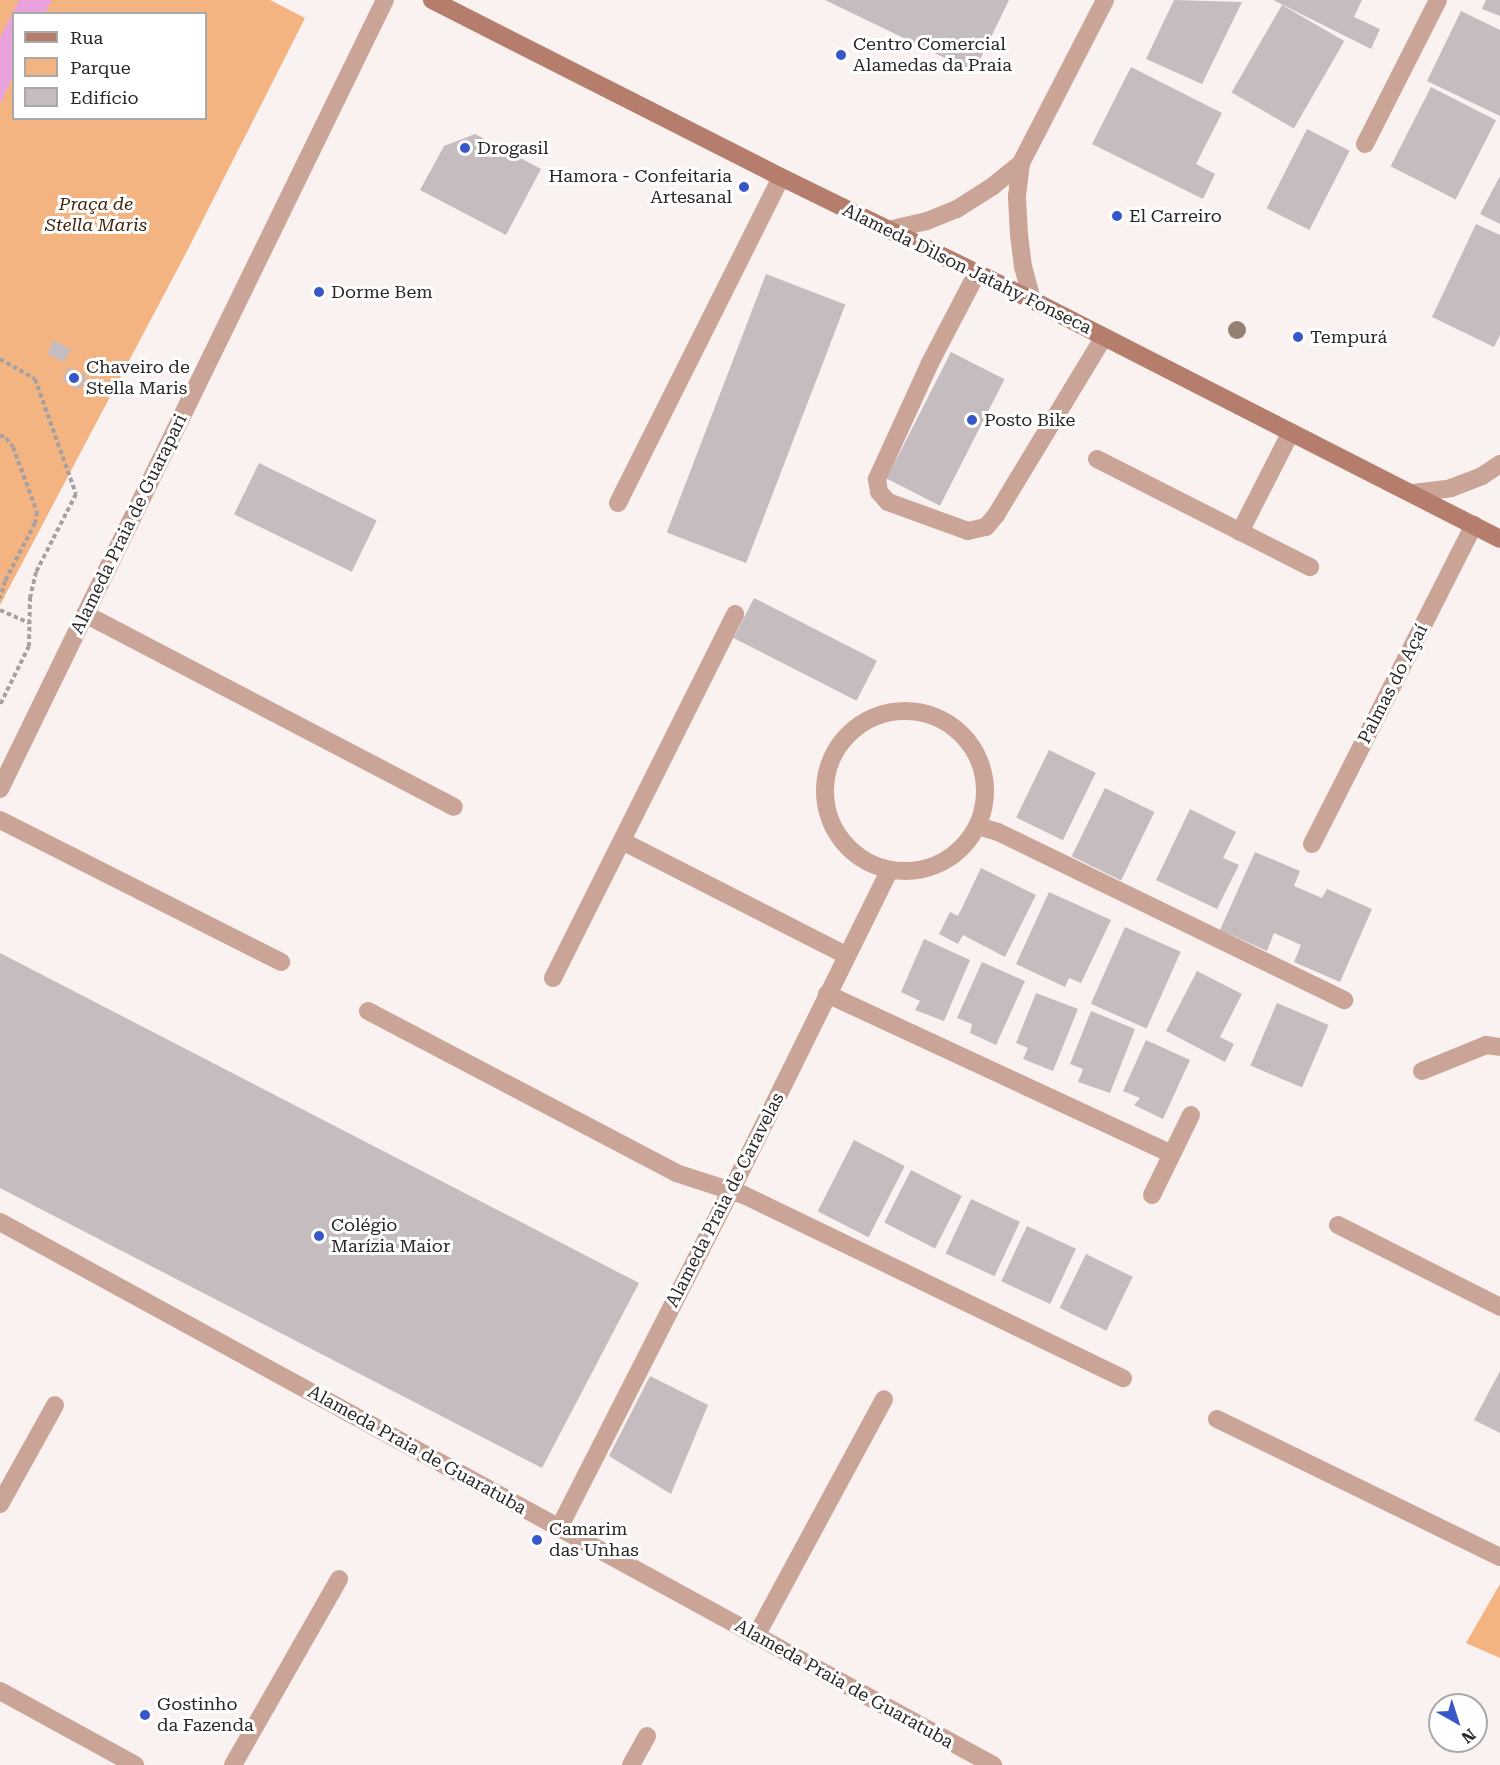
<!DOCTYPE html>
<html>
<head>
<meta charset="utf-8">
<style>
  body { margin:0 }
  #map { position:relative; width:1500px; height:1765px; overflow:hidden; background:#faf1f1; font-family:"Roboto Serif",serif }
  div>[style] { position:absolute }
  [style*='--x'] { left:calc(var(--x)*1px); top:calc(var(--y)*1px); width:calc(var(--w)*1px); rotate:calc(var(--a)*1deg) }
  .green>* { inset:0; background:#f3b481 }
  .water>* { inset:0; background:#e8a3dd }
  .building>* { inset:0; background:#c5bcbf; transform-origin:0 0 }
  .path>* { height:4px; margin-top:-2px; transform-origin:0; background:repeating-linear-gradient(90deg,#a7a0a0 0 4.5px,transparent 0 7.5px) }
  .service>* { height:18px; margin:-9px; padding:0 9px; transform-origin:9px; border-radius:9px; background:#cba498 }
  .minor>* { height:18px; margin:-9px; padding:0 9px; transform-origin:9px; border-radius:9px; background:#cba498 }
  .minor>.ring { margin:-9px; padding:0; box-sizing:content-box; background:none; border:18px solid #cba498; border-radius:50% }
  .tertiary>* { height:18px; margin:-9px; padding:0 9px; transform-origin:9px; border-radius:9px; background:#cba498 }
  .secondary>* { height:18px; margin:-9px; padding:0 9px; transform-origin:9px; border-radius:9px; background:#b57d6c }
  .trees>* { width:18px; height:18px; margin:-9px; border-radius:50%; background:#948072 }
  .dots>* { width:16px; height:16px; translate:-50% -50%; box-sizing:border-box; border:3px solid #fff; border-radius:50% }
  span { translate:-50% -50%; white-space:nowrap; text-align:center; line-height:1.15; -webkit-text-stroke:6px #fff; paint-order:stroke }
  .poi-label { font-size:18px; color:#2b2727 }
  .left { translate:0 -50%; text-align:left }
  .right { translate:-100% -50%; text-align:right }
  .park-label { font-size:18px; color:#40240b; font-style:italic }
  .street-label { font-size:18px; color:#2b2727 }
  .legend { position:absolute; left:12px; top:12px; width:195px; height:108px; box-sizing:border-box; background:#fff; border:2px solid #aaa9a9; margin:0; padding:8px 10px; list-style:none; font-size:18px; color:#2b2727 }
  .legend li { display:flex; align-items:center; gap:12px; height:30px }
  .legend b { width:30px; border:2px solid #aaa9a9 }
  .north { position:absolute; left:1428px; top:1693px; width:60px; height:60px; box-sizing:border-box; background:#fff; border:2px solid #aaa9a9; border-radius:50%; rotate:141deg; font-size:16px; font-weight:700; line-height:24px; text-align:center; color:#2b2727 }
  .north::after { content:''; display:block; margin:auto; width:21px; height:27px; background:#3757c8; clip-path:polygon(50% 0,100% 100%,50% 72%,0 100%) }
</style>
</head>
<body>
<div id="map">
  <div class="green">
    <i style="clip-path:polygon(evenodd,0 0,270px 0,305px 18px,186px 253px,0 605px,0 0,14px 14px,206px 14px,206px 118px,14px 118px,14px 14px)"></i>
    <i style="clip-path:polygon(1500px 1584px,1500px 1658px,1466px 1643px)"></i>
  </div>
  <div class="water">
    <i style="clip-path:polygon(19px 0,52px 0,45px 13px,14px 14px,13px 76px,0 104px,0 38px)"></i>
  </div>
  <div class="building">
    <i style="clip-path:polygon(825px 0,1009px 0,974px 72px)"></i>
    <i style="clip-path:polygon(1174px 0,1242px 2px,1202px 84px,1146px 59px)"></i>
    <i style="clip-path:polygon(1273px 0,1362px 0,1354px 17px,1380px 29px,1371px 49px)"></i>
    <i style="clip-path:polygon(1486px 0,1500px 0,1500px 16px,1482px 9px)"></i>
    <i style="left:1282px;top:5px;width:72px;height:101px;rotate:30deg"></i>
    <i style="clip-path:polygon(1461px 11px,1500px 30px,1500px 116px,1427px 81px)"></i>
    <i style="clip-path:polygon(1131px 67px,1222px 113px,1196px 164px,1215px 174px,1203px 199px,1092px 144px)"></i>
    <i style="left:1431px;top:87px;width:73px;height:89px;rotate:27deg"></i>
    <i style="left:1307px;top:129px;width:48px;height:89px;rotate:27deg"></i>
    <i style="clip-path:polygon(475px 134px,541px 169px,506px 235px,420px 190px,444px 146px)"></i>
    <i style="clip-path:polygon(1500px 176px,1500px 224px,1480px 214px)"></i>
    <i style="clip-path:polygon(1476px 224px,1500px 235px,1500px 335px,1494px 347px,1432px 317px)"></i>
    <i style="left:766px;top:274px;width:85px;height:277px;rotate:21deg"></i>
    <i style="clip-path:polygon(54px 340px,71px 350px,64px 362px,47px 354px)"></i>
    <i style="left:951px;top:352px;width:60px;height:142px;rotate:27deg"></i>
    <i style="left:69px;top:367px;width:20px;height:15px;rotate:27deg"></i>
    <i style="left:259px;top:463px;width:131px;height:57px;rotate:26deg"></i>
    <i style="left:754px;top:598px;width:138px;height:45px;rotate:27deg"></i>
    <i style="left:1049px;top:750px;width:52px;height:75px;rotate:26deg"></i>
    <i style="left:1105px;top:788px;width:55px;height:76px;rotate:26deg"></i>
    <i style="clip-path:polygon(1190px 809px,1236px 832px,1223px 858px,1239px 865px,1217px 909px,1156px 880px)"></i>
    <i style="clip-path:polygon(1255px 852px,1300px 871px,1294px 886px,1322px 898px,1327px 889px,1372px 909px,1340px 982px,1294px 962px,1301px 945px,1274px 933px,1267px 951px,1220px 930px)"></i>
    <i style="clip-path:polygon(981px 868px,1036px 895px,1005px 957px,963px 935px,958px 944px,939px 934px,950px 912px,958px 916px)"></i>
    <i style="clip-path:polygon(1049px 892px,1111px 920px,1081px 983px,1069px 978px,1065px 987px,1016px 964px)"></i>
    <i style="left:1125px;top:927px;width:61px;height:84px;rotate:24deg"></i>
    <i style="clip-path:polygon(924px 939px,970px 960px,944px 1021px,915px 1010px,920px 1001px,901px 992px)"></i>
    <i style="clip-path:polygon(0 953px,639px 1283px,542px 1468px,0 1188px)"></i>
    <i style="clip-path:polygon(982px 962px,1025px 981px,996px 1045px,970px 1033px,972px 1024px,957px 1018px)"></i>
    <i style="clip-path:polygon(1197px 971px,1242px 994px,1220px 1037px,1234px 1044px,1225px 1062px,1166px 1031px)"></i>
    <i style="clip-path:polygon(1036px 993px,1078px 1009px,1053px 1071px,1023px 1059px,1028px 1048px,1016px 1043px)"></i>
    <i style="left:1277px;top:1003px;width:56px;height:68px;rotate:23deg"></i>
    <i style="clip-path:polygon(1091px 1011px,1135px 1029px,1110px 1093px,1078px 1082px,1083px 1069px,1070px 1064px)"></i>
    <i style="clip-path:polygon(1146px 1040px,1190px 1060px,1163px 1119px,1134px 1105px,1140px 1098px,1123px 1091px)"></i>
    <i style="left:854px;top:1140px;width:57px;height:80px;rotate:27deg"></i>
    <i style="left:911px;top:1170px;width:57px;height:59px;rotate:27deg"></i>
    <i style="left:971px;top:1199px;width:54px;height:60px;rotate:25deg"></i>
    <i style="left:1027px;top:1226px;width:54px;height:61px;rotate:25deg"></i>
    <i style="left:1086px;top:1254px;width:52px;height:60px;rotate:26deg"></i>
    <i style="clip-path:polygon(1500px 1371px,1500px 1433px,1474px 1420px)"></i>
    <i style="clip-path:polygon(650px 1376px,708px 1405px,671px 1494px,609px 1456px)"></i>
  </div>
  <div class="path">
    <i style="--x:0;--y:359;--w:40;--a:29.7"></i>
    <i style="--x:35;--y:379;--w:122;--a:70.4"></i>
    <i style="--x:76;--y:494;--w:88;--a:117.1"></i>
    <i style="--x:36;--y:572;--w:26;--a:103"></i>
    <i style="--x:30;--y:597;--w:49;--a:91.2"></i>
    <i style="--x:29;--y:646;--w:66;--a:116.2"></i>
    <i style="--x:0;--y:435;--w:7;--a:27"></i>
    <i style="--x:6;--y:438;--w:11;--a:52"></i>
    <i style="--x:13;--y:447;--w:69;--a:69.7"></i>
    <i style="--x:37;--y:512;--w:11;--a:100"></i>
    <i style="--x:35;--y:523;--w:65;--a:117.3"></i>
    <i style="--x:5;--y:581;--w:18;--a:106"></i>
    <i style="--x:0;--y:610;--w:32;--a:24"></i>
  </div>
  <div class="service">
    <i style="--x:977;--y:273;--w:102;--a:117.6"></i>
    <i style="--x:930;--y:363;--w:128;--a:114.6"></i>
    <i style="--x:877;--y:479;--w:13;--a:81"></i>
    <i style="--x:879;--y:492;--w:13;--a:48"></i>
    <i style="--x:888;--y:502;--w:85;--a:19.9"></i>
    <i style="--x:968;--y:531;--w:18;--a:-13"></i>
    <i style="--x:986;--y:527;--w:16;--a:-50"></i>
    <i style="--x:996;--y:515;--w:208;--a:-58.8"></i>
    <i style="--x:676;--y:1173;--w:71;--a:17.9"></i>
    <i style="--x:0;--y:1504;--w:113;--a:-60.9"></i>
    <i style="--x:233;--y:1765;--w:214;--a:-60.3"></i>
    <i style="--x:631;--y:1765;--w:33;--a:-61"></i>
  </div>
  <div class="minor">
    <i style="--x:1365;--y:144;--w:161;--a:-63.1"></i>
    <i style="--x:888;--y:230;--w:40;--a:-13"></i>
    <i style="--x:927;--y:221;--w:32;--a:-22"></i>
    <i style="--x:957;--y:209;--w:43;--a:-32.6"></i>
    <i style="--x:993;--y:186;--w:36;--a:-39"></i>
    <i style="--x:1032;--y:300;--w:34;--a:-105"></i>
    <i style="--x:1023;--y:267;--w:32;--a:-97"></i>
    <i style="--x:1019;--y:235;--w:39;--a:-93"></i>
    <i style="--x:1017;--y:196;--w:33;--a:-83"></i>
    <i style="--x:1021;--y:163;--w:183;--a:-62.7"></i>
    <i style="--x:1097;--y:459;--w:239;--a:26.9"></i>
    <i style="--x:1413;--y:493;--w:38;--a:-7"></i>
    <i style="--x:1451;--y:488;--w:33;--a:-21"></i>
    <i style="--x:1482;--y:476;--w:22;--a:-34"></i>
    <i style="--x:618;--y:503;--w:364;--a:-63.4"></i>
    <i style="--x:1240;--y:532;--w:112;--a:-63"></i>
    <i style="--x:85;--y:614;--w:416;--a:27.6"></i>
    <i class="ring" style="left:825px;top:711px;width:142px;height:142px"></i>
    <i style="--x:0;--y:820;--w:315;--a:26.8"></i>
    <i style="--x:978;--y:826;--w:21;--a:17"></i>
    <i style="--x:998;--y:832;--w:385;--a:25.9"></i>
    <i style="--x:622;--y:841;--w:251;--a:27"></i>
    <i style="--x:1312;--y:844;--w:358;--a:-63.1"></i>
    <i style="--x:553;--y:978;--w:407;--a:-63.4"></i>
    <i style="--x:827;--y:994;--w:380;--a:24.9"></i>
    <i style="--x:368;--y:1011;--w:348;--a:27.7"></i>
    <i style="--x:1422;--y:1071;--w:69;--a:-22.1"></i>
    <i style="--x:1486;--y:1045;--w:14;--a:8"></i>
    <i style="--x:744;--y:1195;--w:421;--a:25.8"></i>
    <i style="--x:1152;--y:1195;--w:89;--a:-64"></i>
    <i style="--x:1338;--y:1225;--w:182;--a:26.8"></i>
    <i style="--x:1217;--y:1419;--w:315;--a:26"></i>
    <i style="--x:559;--y:1528;--w:378;--a:-63"></i>
    <i style="--x:731;--y:1191;--w:357;--a:-63.7"></i>
    <i style="--x:756;--y:1636;--w:269;--a:-61.6"></i>
    <i style="--x:0;--y:1691;--w:154;--a:28.7"></i>
  </div>
  <div class="tertiary">
    <i style="--x:0;--y:789;--w:878;--a:-63.99"></i>
    <i style="--x:0;--y:1222;--w:1132;--a:28.67"></i>
  </div>
  <div class="secondary">
    <i style="--x:432;--y:0;--w:391;--a:26.9"></i>
    <i style="--x:781;--y:177;--w:280;--a:26.1"></i>
    <i style="--x:1032;--y:300;--w:525;--a:27.05"></i>
  </div>
  <div class="trees">
    <i style="left:1237px;top:330px"></i>
  </div>
  <div class="dots">
    <i style="left:841px;top:55px;background:#3757c8"></i>
    <i style="left:465px;top:148px;background:#3757c8"></i>
    <i style="left:744px;top:187px;background:#3757c8"></i>
    <i style="left:1117px;top:216px;background:#3757c8"></i>
    <i style="left:319px;top:292px;background:#3757c8"></i>
    <i style="left:1298px;top:337px;background:#3757c8"></i>
    <i style="left:74px;top:378px;background:#3757c8"></i>
    <i style="left:972px;top:420px;background:#3757c8"></i>
    <i style="left:319px;top:1236px;background:#3757c8"></i>
    <i style="left:537px;top:1540px;background:#3757c8"></i>
    <i style="left:145px;top:1715px;background:#3757c8"></i>
  </div>
  <div class="poi-label">
    <span class="left" style="left:853px;top:55px">Centro Comercial<br>Alamedas da Praia</span>
    <span class="left" style="left:477px;top:148px">Drogasil</span>
    <span class="right" style="left:732px;top:187px">Hamora - Confeitaria<br>Artesanal</span>
    <span class="left" style="left:1129px;top:216px">El Carreiro</span>
    <span class="left" style="left:331px;top:292px">Dorme Bem</span>
    <span class="left" style="left:1310px;top:337px">Tempurá</span>
    <span class="left" style="left:86px;top:378px">Chaveiro de<br>Stella Maris</span>
    <span class="left" style="left:984px;top:420px">Posto Bike</span>
    <span class="left" style="left:331px;top:1236px">Colégio<br>Marízia Maior</span>
    <span class="left" style="left:549px;top:1540px">Camarim<br>das Unhas</span>
    <span class="left" style="left:157px;top:1715px">Gostinho<br>da Fazenda</span>
  </div>
  <div class="park-label">
    <span style="left:96px;top:215px">Praça de<br>Stella Maris</span>
  </div>
  <div class="street-label">
    <span style="left:967px;top:269px;rotate:26deg">Alameda Dilson Jatahy Fonseca</span>
    <span style="left:129px;top:524px;rotate:-64deg">Alameda Praia de Guarapari</span>
    <span style="left:1393px;top:684px;rotate:-63deg">Palmas do Açaí</span>
    <span style="left:725px;top:1200px;rotate:-63deg">Alameda Praia de Caravelas</span>
    <span style="left:417px;top:1450px;rotate:29deg">Alameda Praia de Guaratuba</span>
    <span style="left:844px;top:1684px;rotate:29deg">Alameda Praia de Guaratuba</span>
  </div>
  <ul class="legend">
  <li><b style="height:8px;background:#b57d6c"></b>Rua</li>
  <li><b style="height:16px;background:#f3b481"></b>Parque</li>
  <li><b style="height:16px;background:#c5bcbf"></b>Edifício</li>
  </ul>
  <div class="north">N</div>
</div>
</body>
</html>
